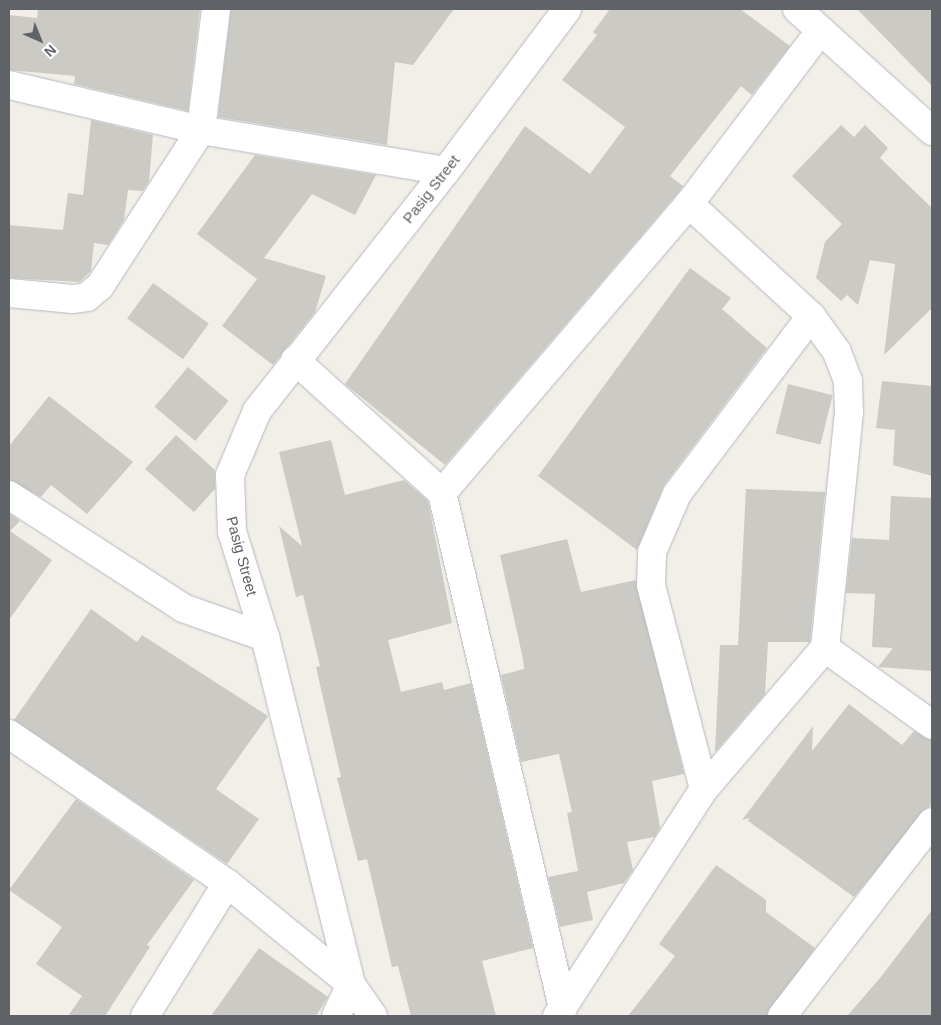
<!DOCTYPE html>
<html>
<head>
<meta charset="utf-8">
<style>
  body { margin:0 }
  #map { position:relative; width:941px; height:1025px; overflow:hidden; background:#f1efe8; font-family:Arial,sans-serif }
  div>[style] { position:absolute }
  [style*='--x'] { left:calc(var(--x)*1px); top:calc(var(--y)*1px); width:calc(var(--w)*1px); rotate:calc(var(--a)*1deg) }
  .building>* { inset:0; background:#cccac5; transform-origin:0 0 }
  .roads { filter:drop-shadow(0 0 1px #b5b8bc) drop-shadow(0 0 1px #b5b8bc) }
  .minor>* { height:28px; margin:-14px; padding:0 14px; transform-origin:14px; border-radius:14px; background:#fff }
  span { translate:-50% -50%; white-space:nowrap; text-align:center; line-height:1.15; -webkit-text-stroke:4px #fff; paint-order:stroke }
  .street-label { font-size:15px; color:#5f6368 }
  .frame { position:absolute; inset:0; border:10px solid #5f6368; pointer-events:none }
  .north { position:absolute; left:15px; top:15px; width:50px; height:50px; -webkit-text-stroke:4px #fff; paint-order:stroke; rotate:136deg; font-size:14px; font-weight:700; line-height:20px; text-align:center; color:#5f6368 }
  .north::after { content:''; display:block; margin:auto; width:18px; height:22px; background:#5f6368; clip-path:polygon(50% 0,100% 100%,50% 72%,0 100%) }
</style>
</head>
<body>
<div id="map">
  <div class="building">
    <i style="clip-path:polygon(38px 9px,200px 9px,188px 111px,74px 84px,75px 76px,9px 70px,9px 15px,37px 18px)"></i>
    <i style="clip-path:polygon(231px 9px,454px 9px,413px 65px,395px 62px,387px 145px,218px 117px)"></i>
    <i style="clip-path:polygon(610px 9px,740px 9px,790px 46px,752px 95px,741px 86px,670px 176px,683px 186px,677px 194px,445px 465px,345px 384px,525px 126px,590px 174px,625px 127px,562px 80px,597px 35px,593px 32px)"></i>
    <i style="clip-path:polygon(857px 9px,932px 9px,932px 86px)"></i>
    <i style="clip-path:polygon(91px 120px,153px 135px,149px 181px,143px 191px,128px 190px,124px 220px,108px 245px,94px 243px,91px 271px,80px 282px,9px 278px,9px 225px,63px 230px,68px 193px,83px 195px)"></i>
    <i style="clip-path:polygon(841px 125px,854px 137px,865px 125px,888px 148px,880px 158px,932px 208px,932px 308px,884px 355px,895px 264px,870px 260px,858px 305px,847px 295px,841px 301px,816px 278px,825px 242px,842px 224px,792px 176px)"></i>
    <i style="clip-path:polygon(255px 155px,376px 175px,355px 215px,312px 194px,264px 258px,326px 276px,315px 312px,273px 365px,222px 326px,257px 279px,197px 234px)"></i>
    <i style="clip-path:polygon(690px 268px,731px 298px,722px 309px,767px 348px,664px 485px,637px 550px,538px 476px)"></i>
    <i style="left:153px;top:283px;width:69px;height:44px;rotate:36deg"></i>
    <i style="left:188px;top:367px;width:53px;height:52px;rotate:40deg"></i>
    <i style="clip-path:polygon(882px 381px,932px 386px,932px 476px,893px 465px,895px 430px,876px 428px)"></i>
    <i style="left:788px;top:384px;width:46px;height:51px;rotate:14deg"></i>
    <i style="clip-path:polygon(49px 396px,133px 462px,87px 514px,51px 485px,41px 497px,9px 480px,9px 446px)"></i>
    <i style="clip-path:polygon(176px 435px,215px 470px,215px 489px,194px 512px,145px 469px)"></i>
    <i style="clip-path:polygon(331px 440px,345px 495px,404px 480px,428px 501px,452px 623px,388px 640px,401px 692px,442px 682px,444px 690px,471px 683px,533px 948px,482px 961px,496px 1016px,411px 1016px,398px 966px,392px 967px,367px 859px,358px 861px,337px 778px,341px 777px,316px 667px,320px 666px,303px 595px,296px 597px,279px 526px,302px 546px,279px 452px)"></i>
    <i style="clip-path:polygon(746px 489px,825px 492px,810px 642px,768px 642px,765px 694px,715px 752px,720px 645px,738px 645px)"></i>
    <i style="clip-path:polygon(891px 496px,932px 498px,932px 671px,878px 667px,893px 648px,872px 647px,875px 594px,846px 593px,852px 538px,889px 540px)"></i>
    <i style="clip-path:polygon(9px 513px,20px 521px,10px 531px,52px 560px,9px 620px)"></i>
    <i style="clip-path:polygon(567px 539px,581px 592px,636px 580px,684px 774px,652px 781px,660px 827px,655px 837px,627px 842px,633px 870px,624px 883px,587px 892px,593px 920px,560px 927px,548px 877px,578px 871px,567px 813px,572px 812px,559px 754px,521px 762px,501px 675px,524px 669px,523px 659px,500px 555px)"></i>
    <i style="clip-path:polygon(91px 609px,137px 642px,142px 635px,268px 716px,216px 789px,259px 819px,227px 864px,14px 720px)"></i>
    <i style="clip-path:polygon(849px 704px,902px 745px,914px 731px,932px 740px,932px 803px,854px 897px,748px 821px,750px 818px,742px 820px,813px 726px,812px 751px)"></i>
    <i style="clip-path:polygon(76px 799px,194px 880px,147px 945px,150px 947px,105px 1016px,68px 1016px,82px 996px,36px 964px,62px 927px,9px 890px)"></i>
    <i style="clip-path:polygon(716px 865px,766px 900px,766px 912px,815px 948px,767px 1016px,628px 1016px,675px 956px,659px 944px)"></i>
    <i style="clip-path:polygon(932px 910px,932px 1016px,847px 1016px,880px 978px)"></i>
    <i style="clip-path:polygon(259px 948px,328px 997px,316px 1016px,211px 1016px)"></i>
  </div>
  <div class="roads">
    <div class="minor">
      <i style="--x:797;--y:9;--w:182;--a:42.1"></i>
      <i style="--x:9;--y:85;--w:197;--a:13.2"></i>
      <i style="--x:201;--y:130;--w:248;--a:9.5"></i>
      <i style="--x:9;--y:293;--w:64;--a:5.4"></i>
      <i style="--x:73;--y:299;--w:14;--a:-8"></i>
      <i style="--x:87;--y:297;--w:17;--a:-40"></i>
      <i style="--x:100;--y:286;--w:186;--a:-57.1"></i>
      <i style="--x:201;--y:130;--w:122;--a:-82.9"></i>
      <i style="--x:295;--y:360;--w:198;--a:42.1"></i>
      <i style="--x:9;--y:495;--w:207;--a:33"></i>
      <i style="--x:183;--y:608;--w:87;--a:19.5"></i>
      <i style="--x:825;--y:648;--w:132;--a:35.7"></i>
      <i style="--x:9;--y:734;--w:264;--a:34.4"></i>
      <i style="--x:227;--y:883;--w:160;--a:39.2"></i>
      <i style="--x:351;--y:984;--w:35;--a:115"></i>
      <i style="--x:704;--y:789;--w:211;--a:-104.6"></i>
      <i style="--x:651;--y:585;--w:33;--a:-88"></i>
      <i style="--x:652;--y:552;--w:63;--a:-66.7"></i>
      <i style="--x:677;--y:494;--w:223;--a:-53"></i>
      <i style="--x:563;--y:1008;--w:529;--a:-103.22"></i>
      <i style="--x:442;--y:493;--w:380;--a:-49.5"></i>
      <i style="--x:689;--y:204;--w:218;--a:-52.8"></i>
      <i style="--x:145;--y:1016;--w:156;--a:-58.3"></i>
      <i style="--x:373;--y:1016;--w:39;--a:-125"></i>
      <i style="--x:351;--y:984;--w:357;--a:-103.9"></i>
      <i style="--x:265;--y:637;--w:110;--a:-107.4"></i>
      <i style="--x:232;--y:532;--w:57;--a:-92"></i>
      <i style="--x:230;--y:475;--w:69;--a:-67.1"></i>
      <i style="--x:257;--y:411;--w:305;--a:-51.8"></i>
      <i style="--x:446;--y:171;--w:202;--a:-53.2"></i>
      <i style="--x:557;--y:1016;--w:270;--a:-57.1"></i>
      <i style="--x:704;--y:789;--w:186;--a:-49.4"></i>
      <i style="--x:825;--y:648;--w:237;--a:-84.2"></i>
      <i style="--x:849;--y:412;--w:31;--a:-92"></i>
      <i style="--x:848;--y:381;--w:31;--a:-111"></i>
      <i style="--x:837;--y:352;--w:44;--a:-125.8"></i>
      <i style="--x:811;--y:316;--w:166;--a:-137.4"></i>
      <i style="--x:782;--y:1016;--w:245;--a:-52.3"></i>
    </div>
  </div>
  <div class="street-label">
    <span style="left:431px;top:189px;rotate:-52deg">Pasig Street</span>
    <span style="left:242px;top:556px;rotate:75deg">Pasig Street</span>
  </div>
  <div class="frame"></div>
  <div class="north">N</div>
</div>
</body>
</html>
